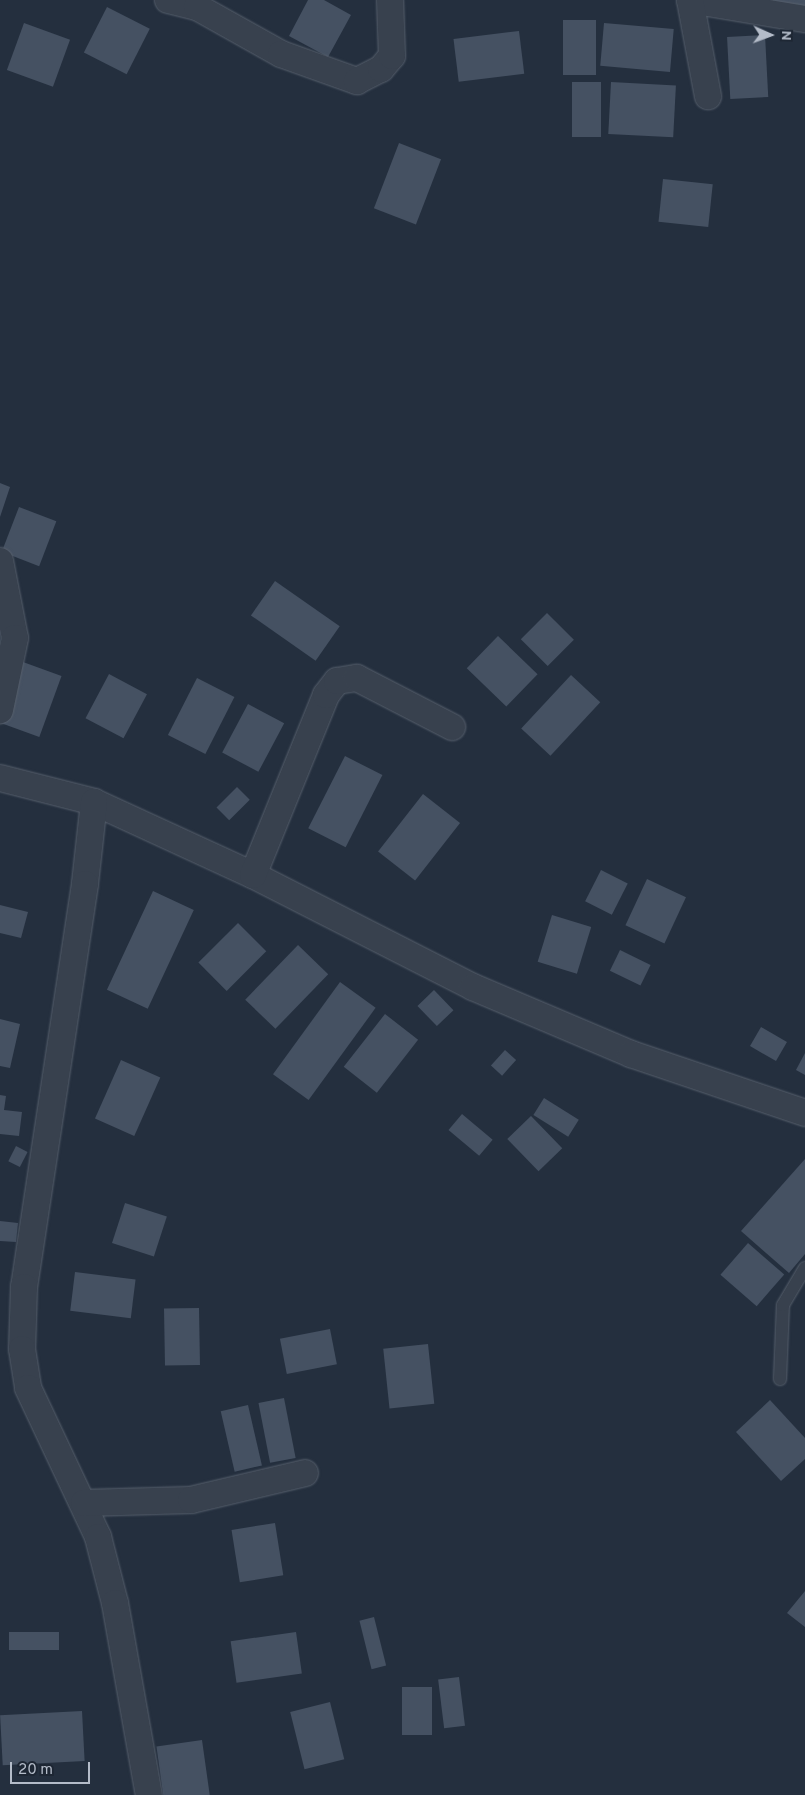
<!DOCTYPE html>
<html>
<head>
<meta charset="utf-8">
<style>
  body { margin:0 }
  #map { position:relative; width:805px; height:1795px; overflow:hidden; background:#242f3e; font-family:Overpass,sans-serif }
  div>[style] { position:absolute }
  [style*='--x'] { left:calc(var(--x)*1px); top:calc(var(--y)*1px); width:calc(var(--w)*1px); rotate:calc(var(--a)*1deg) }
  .building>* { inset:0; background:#455162; transform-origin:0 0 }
  .roads { filter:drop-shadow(0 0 1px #565f6c) drop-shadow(0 0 1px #565f6c) }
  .service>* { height:12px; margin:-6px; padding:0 6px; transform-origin:6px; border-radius:6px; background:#38414e }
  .minor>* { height:26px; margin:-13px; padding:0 13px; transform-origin:13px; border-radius:13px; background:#38414e }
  span { translate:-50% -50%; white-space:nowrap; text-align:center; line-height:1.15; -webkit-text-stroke:4px #1d2633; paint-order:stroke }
  .north { position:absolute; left:745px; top:10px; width:50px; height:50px; -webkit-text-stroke:4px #1d2633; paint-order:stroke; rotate:92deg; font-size:14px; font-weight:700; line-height:20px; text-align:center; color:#b4bcc9 }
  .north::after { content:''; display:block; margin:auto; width:18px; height:22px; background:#b4bcc9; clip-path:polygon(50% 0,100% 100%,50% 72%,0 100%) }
  .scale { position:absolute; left:10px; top:1762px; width:80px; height:22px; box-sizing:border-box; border:2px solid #b4bcc9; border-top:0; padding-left:6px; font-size:15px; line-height:18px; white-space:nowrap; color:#b4bcc9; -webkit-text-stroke:4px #1d2633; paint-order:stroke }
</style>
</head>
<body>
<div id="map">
  <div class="building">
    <i style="clip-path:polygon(308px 0,324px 0,351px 15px,328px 57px,289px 36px)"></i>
    <i style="clip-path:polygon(773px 0,805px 0,805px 8px,773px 5px)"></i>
    <i style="left:107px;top:7px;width:48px;height:51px;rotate:27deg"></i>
    <i style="left:563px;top:20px;width:33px;height:55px"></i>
    <i style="left:24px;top:23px;width:49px;height:50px;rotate:20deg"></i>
    <i style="left:604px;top:23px;width:70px;height:43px;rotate:5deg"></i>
    <i style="left:519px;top:31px;width:43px;height:66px;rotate:83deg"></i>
    <i style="left:765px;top:35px;width:62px;height:38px;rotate:87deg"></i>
    <i style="left:572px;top:82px;width:29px;height:55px"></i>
    <i style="left:611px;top:82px;width:65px;height:52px;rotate:3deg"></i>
    <i style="left:399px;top:143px;width:45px;height:70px;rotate:21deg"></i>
    <i style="left:663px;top:179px;width:50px;height:43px;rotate:6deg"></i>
    <i style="clip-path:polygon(0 483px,10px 487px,0 517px)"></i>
    <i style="left:19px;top:507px;width:40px;height:48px;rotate:21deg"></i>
    <i style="left:275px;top:581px;width:79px;height:42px;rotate:35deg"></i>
    <i style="left:547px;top:613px;width:38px;height:37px;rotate:45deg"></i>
    <i style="left:498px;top:636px;width:55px;height:45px;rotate:44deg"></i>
    <i style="left:23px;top:662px;width:41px;height:65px;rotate:20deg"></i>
    <i style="left:109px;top:674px;width:43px;height:50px;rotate:28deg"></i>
    <i style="left:571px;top:675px;width:40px;height:73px;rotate:43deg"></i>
    <i style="left:197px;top:678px;width:42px;height:64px;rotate:27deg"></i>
    <i style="left:248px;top:704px;width:41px;height:55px;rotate:28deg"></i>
    <i style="left:345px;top:756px;width:42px;height:81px;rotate:27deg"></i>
    <i style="left:237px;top:787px;width:18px;height:29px;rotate:45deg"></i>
    <i style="left:423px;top:794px;width:47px;height:73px;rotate:38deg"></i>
    <i style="left:601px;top:870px;width:30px;height:35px;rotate:27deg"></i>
    <i style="left:647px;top:879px;width:43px;height:51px;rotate:25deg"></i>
    <i style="left:153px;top:891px;width:45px;height:109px;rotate:25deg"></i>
    <i style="clip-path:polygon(0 905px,28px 912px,21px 938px,0 933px)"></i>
    <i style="left:552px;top:915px;width:41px;height:49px;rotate:17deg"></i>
    <i style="left:238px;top:923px;width:40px;height:56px;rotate:45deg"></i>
    <i style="left:298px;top:945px;width:42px;height:76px;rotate:44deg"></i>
    <i style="left:620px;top:950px;width:34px;height:23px;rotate:26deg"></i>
    <i style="left:340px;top:982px;width:44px;height:114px;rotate:36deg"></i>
    <i style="left:434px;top:990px;width:28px;height:23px;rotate:46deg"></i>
    <i style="left:385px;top:1014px;width:42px;height:67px;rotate:38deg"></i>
    <i style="clip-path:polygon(0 1019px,20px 1024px,10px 1068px,0 1066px)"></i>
    <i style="left:761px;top:1027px;width:30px;height:22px;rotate:30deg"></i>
    <i style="left:505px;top:1050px;width:15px;height:21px;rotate:42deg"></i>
    <i style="clip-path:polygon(805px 1053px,805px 1075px,796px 1070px)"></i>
    <i style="left:121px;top:1060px;width:43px;height:64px;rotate:24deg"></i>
    <i style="clip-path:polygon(0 1095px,6px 1096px,4px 1110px,22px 1112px,19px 1136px,0 1134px)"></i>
    <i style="left:544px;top:1098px;width:41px;height:20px;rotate:32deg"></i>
    <i style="left:462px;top:1114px;width:40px;height:21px;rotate:40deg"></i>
    <i style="left:531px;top:1116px;width:45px;height:33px;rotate:46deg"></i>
    <i style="left:16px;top:1146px;width:13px;height:17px;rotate:27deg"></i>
    <i style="clip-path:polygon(805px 1159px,805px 1254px,789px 1273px,741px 1231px)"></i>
    <i style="left:125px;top:1203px;width:44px;height:42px;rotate:18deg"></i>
    <i style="clip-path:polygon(0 1221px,18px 1223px,16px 1242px,0 1241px)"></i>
    <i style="left:748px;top:1243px;width:48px;height:42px;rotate:41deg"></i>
    <i style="left:75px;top:1272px;width:61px;height:39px;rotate:7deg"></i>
    <i style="left:199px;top:1308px;width:57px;height:35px;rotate:89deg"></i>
    <i style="left:330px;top:1329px;width:36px;height:51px;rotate:79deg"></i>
    <i style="left:428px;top:1344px;width:60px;height:45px;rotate:84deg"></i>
    <i style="left:284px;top:1398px;width:61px;height:26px;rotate:79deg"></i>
    <i style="clip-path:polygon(770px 1400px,805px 1438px,805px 1459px,781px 1481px,736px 1432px)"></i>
    <i style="left:248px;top:1405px;width:62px;height:28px;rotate:77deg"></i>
    <i style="left:275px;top:1523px;width:53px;height:44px;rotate:81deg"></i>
    <i style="clip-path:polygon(805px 1591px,805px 1627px,787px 1613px)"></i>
    <i style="left:374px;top:1617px;width:50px;height:15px;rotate:76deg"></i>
    <i style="left:59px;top:1632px;width:18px;height:50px;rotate:90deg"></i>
    <i style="left:296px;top:1632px;width:42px;height:66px;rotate:82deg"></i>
    <i style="left:459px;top:1677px;width:49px;height:21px;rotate:83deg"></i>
    <i style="left:402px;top:1687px;width:30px;height:48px"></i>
    <i style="left:330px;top:1702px;width:59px;height:41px;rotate:76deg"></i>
    <i style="left:82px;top:1711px;width:50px;height:82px;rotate:87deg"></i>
    <i style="left:202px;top:1740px;width:56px;height:46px;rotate:82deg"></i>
  </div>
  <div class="roads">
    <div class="service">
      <i style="--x:780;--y:1379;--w:74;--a:-87.7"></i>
      <i style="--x:783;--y:1305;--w:43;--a:-59.3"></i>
    </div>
    <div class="minor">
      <i style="--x:168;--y:0;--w:30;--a:14"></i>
      <i style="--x:197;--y:7;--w:96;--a:29.2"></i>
      <i style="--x:281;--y:54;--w:81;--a:19.6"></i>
      <i style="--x:357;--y:81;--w:27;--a:-27"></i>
      <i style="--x:381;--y:69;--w:17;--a:-50"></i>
      <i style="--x:392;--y:56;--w:56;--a:-92"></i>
      <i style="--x:690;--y:0;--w:117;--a:9.4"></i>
      <i style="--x:690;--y:0;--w:98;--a:79.4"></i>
      <i style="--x:0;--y:561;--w:78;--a:79"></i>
      <i style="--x:15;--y:638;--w:74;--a:101.8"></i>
      <i style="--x:0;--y:778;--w:97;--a:14.3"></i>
      <i style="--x:94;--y:802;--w:175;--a:24.7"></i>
      <i style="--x:253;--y:875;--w:247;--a:27"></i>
      <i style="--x:473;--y:987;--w:172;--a:23"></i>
      <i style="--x:631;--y:1054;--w:184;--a:18.7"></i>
      <i style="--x:94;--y:802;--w:82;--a:96.3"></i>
      <i style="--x:85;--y:884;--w:408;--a:98.6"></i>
      <i style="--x:24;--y:1287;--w:62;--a:91.8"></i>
      <i style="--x:22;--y:1349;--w:39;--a:81"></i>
      <i style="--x:28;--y:1388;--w:165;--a:64.8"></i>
      <i style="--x:98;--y:1537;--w:68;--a:75.6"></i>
      <i style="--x:115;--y:1603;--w:195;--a:80"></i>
      <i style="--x:253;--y:875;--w:194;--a:-67.9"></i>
      <i style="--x:326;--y:695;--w:18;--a:-52"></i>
      <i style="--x:337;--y:681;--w:20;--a:-9"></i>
      <i style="--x:357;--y:678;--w:107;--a:27.3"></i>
      <i style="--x:84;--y:1503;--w:107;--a:-1.6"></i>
      <i style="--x:191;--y:1500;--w:117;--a:-13.3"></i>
    </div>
  </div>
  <div class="north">N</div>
  <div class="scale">20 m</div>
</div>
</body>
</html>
